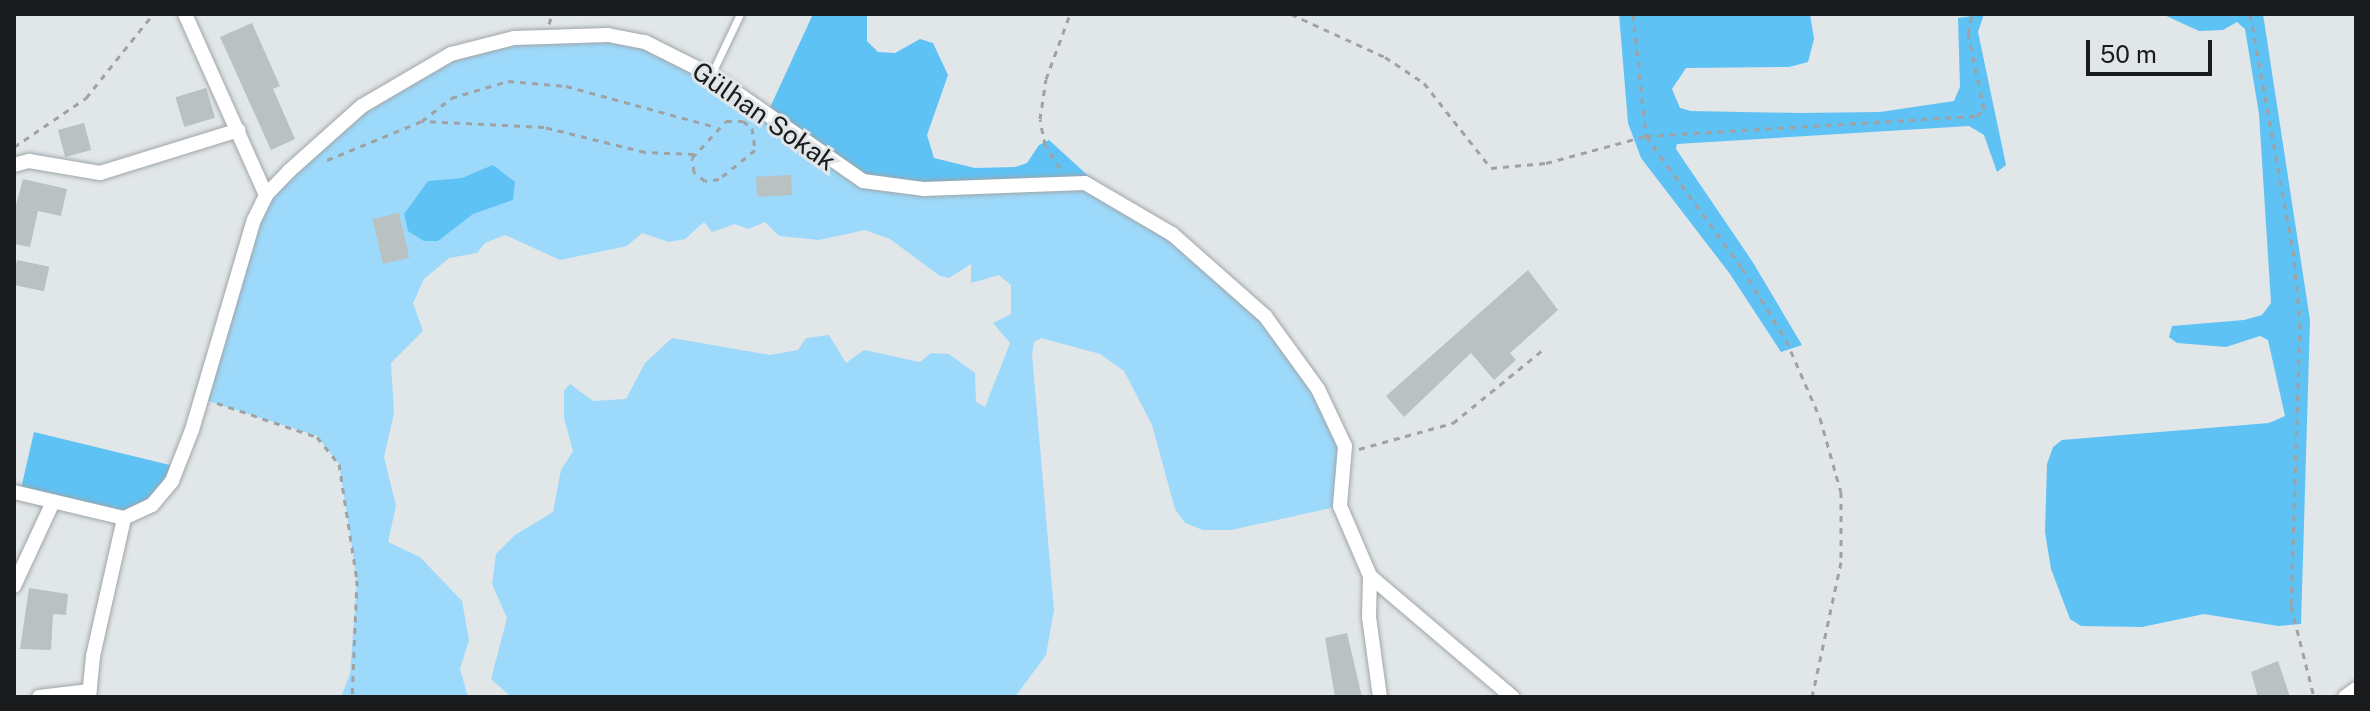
<!DOCTYPE html>
<html>
<head>
<meta charset="utf-8">
<style>
  body { margin:0 }
  #map { position:relative; width:2370px; height:711px; overflow:hidden; background:#e1e6e9; font-family:"Public Sans",sans-serif }
  div>[style] { position:absolute }
  [style*='--x'] { left:calc(var(--x)*1px); top:calc(var(--y)*1px); width:calc(var(--w)*1px); rotate:calc(var(--a)*1deg) }
  .green>* { inset:0; background:#9dd9fa }
  .forest>* { inset:0; background:#5fc2f4 }
  .building>* { inset:0; background:#bac1c1; transform-origin:0 0 }
  .path>* { height:3px; margin-top:-1.5px; transform-origin:0; background:repeating-linear-gradient(90deg,#9ea2a5 0 6px,transparent 0 12px) }
  .roads { filter:drop-shadow(0 0 2px #a0a5a8) drop-shadow(0 0 2px #a0a5a8) }
  .lane>* { height:7px; margin:-3.5px; padding:0 3.5px; transform-origin:3.5px; border-radius:3.5px; background:#fff }
  .street>* { height:14px; margin:-7px; padding:0 7px; transform-origin:7px; border-radius:7px; background:#fff }
  span { translate:-50% -50%; white-space:nowrap; text-align:center; line-height:1.15; -webkit-text-stroke:6px #e1e6e9; paint-order:stroke }
  .street-label { font-size:26px; color:#191b1c }
  .frame { position:absolute; inset:0; border:16px solid #191b1c; pointer-events:none }
  .scale { position:absolute; left:2086px; top:40px; width:126px; height:36px; box-sizing:border-box; border:4px solid #191b1c; border-top:0; padding-left:10px; font-size:24px; line-height:28px; white-space:nowrap; color:#191b1c; -webkit-text-stroke:6px #e1e6e9; paint-order:stroke }
</style>
</head>
<body>
<div id="map">
  <div class="green">
    <i style="clip-path:polygon(581px 34px,670px 53px,829px 161px,1068px 181px,1139px 211px,1265px 316px,1345px 446px,1340px 506px,1231px 530px,1203px 530px,1185px 523px,1175px 509px,1152px 425px,1124px 371px,1100px 354px,1041px 338px,1034px 342px,1032px 354px,1054px 610px,1046px 655px,1015px 697px,511px 697px,491px 679px,507px 618px,492px 584px,496px 554px,515px 535px,553px 512px,561px 470px,573px 451px,564px 418px,564px 391px,570px 384px,593px 401px,626px 399px,645px 363px,672px 338px,770px 355px,798px 350px,806px 338px,829px 335px,846px 363px,864px 350px,920px 362px,931px 353px,949px 354px,975px 373px,976px 402px,985px 407px,1010px 343px,993px 323px,1011px 314px,1011px 285px,999px 275px,971px 283px,971px 264px,949px 278px,940px 276px,890px 239px,865px 230px,819px 240px,779px 236px,765px 222px,748px 229px,735px 224px,712px 232px,704px 222px,685px 239px,669px 242px,642px 233px,627px 246px,560px 260px,505px 235px,485px 243px,477px 253px,449px 258px,424px 279px,413px 303px,423px 331px,391px 363px,394px 413px,384px 457px,396px 506px,388px 542px,420px 557px,462px 601px,469px 640px,460px 669px,468px 697px,341px 697px,350px 674px,357px 580px,339px 464px,317px 436px,202px 399px,254px 220px,309px 150px,451px 54px)"></i>
  </div>
  <div class="forest">
    <i style="clip-path:polygon(813px 14px,867px 14px,867px 41px,878px 52px,895px 53px,920px 39px,933px 43px,948px 75px,927px 135px,934px 158px,975px 168px,1015px 167px,1027px 163px,1039px 145px,1049px 140px,1106px 192px,1085px 183px,877px 185px,768px 112px)"></i>
    <i style="clip-path:polygon(1619px 14px,1810px 14px,1814px 39px,1808px 62px,1789px 67px,1686px 68px,1672px 89px,1680px 108px,1691px 111px,1799px 113px,1880px 112px,1954px 101px,1960px 87px,1958px 18px,1984px 14px,1978px 32px,2006px 165px,1997px 172px,1984px 135px,1969px 126px,1677px 144px,1676px 149px,1752px 261px,1802px 345px,1781px 352px,1730px 274px,1641px 158px,1628px 123px)"></i>
    <i style="clip-path:polygon(2162px 14px,2263px 14px,2310px 320px,2301px 624px,2278px 626px,2204px 614px,2142px 627px,2081px 626px,2070px 619px,2051px 569px,2045px 532px,2047px 464px,2053px 447px,2062px 440px,2269px 423px,2285px 416px,2268px 340px,2260px 336px,2226px 347px,2177px 343px,2169px 337px,2172px 326px,2244px 320px,2262px 315px,2271px 303px,2259px 114px,2245px 29px,2237px 22px,2223px 30px,2199px 31px)"></i>
    <i style="clip-path:polygon(493px 165px,515px 182px,513px 200px,473px 214px,438px 241px,424px 241px,408px 231px,404px 214px,428px 181px,462px 178px)"></i>
    <i style="clip-path:polygon(34px 432px,178px 467px,138px 514px,20px 493px)"></i>
  </div>
  <div class="building">
    <i style="clip-path:polygon(252px 23px,280px 86px,273px 89px,295px 139px,271px 150px,220px 37px)"></i>
    <i style="left:206px;top:88px;width:31px;height:32px;rotate:73deg"></i>
    <i style="left:84px;top:123px;width:28px;height:27px;rotate:75deg"></i>
    <i style="left:791px;top:175px;width:20px;height:35px;rotate:87deg"></i>
    <i style="clip-path:polygon(23px 179px,67px 189px,61px 216px,38px 211px,30px 247px,14px 244px,14px 212px)"></i>
    <i style="left:399px;top:213px;width:46px;height:27px;rotate:77deg"></i>
    <i style="left:17px;top:260px;width:33px;height:25px;rotate:12deg"></i>
    <i style="clip-path:polygon(1528px 270px,1558px 310px,1510px 353px,1516px 360px,1494px 380px,1471px 353px,1404px 417px,1386px 396px)"></i>
    <i style="clip-path:polygon(29px 588px,68px 594px,66px 615px,53px 614px,51px 650px,20px 649px)"></i>
    <i style="clip-path:polygon(1347px 633px,1358px 680px,1362px 697px,1335px 697px,1325px 638px)"></i>
    <i style="clip-path:polygon(2278px 661px,2290px 697px,2258px 697px,2251px 672px)"></i>
  </div>
  <div class="path">
    <i style="--x:1291;--y:14;--w:103;--a:24.6"></i>
    <i style="--x:1385;--y:57;--w:47;--a:33.7"></i>
    <i style="--x:1424;--y:83;--w:108;--a:51.8"></i>
    <i style="--x:1491;--y:168;--w:55;--a:-5.2"></i>
    <i style="--x:1546;--y:163;--w:104;--a:-15.1"></i>
    <i style="--x:1646;--y:136;--w:332;--a:-3.5"></i>
    <i style="--x:1977;--y:116;--w:10;--a:-45"></i>
    <i style="--x:1984;--y:109;--w:77;--a:-102"></i>
    <i style="--x:1968;--y:34;--w:20;--a:-79"></i>
    <i style="--x:1633;--y:14;--w:123;--a:83.9"></i>
    <i style="--x:1646;--y:136;--w:163;--a:54"></i>
    <i style="--x:1742;--y:268;--w:84;--a:58.6"></i>
    <i style="--x:1786;--y:340;--w:85;--a:66.4"></i>
    <i style="--x:1820;--y:418;--w:77;--a:74.2"></i>
    <i style="--x:1841;--y:492;--w:70;--a:90"></i>
    <i style="--x:1841;--y:562;--w:138;--a:102.1"></i>
    <i style="--x:2250;--y:14;--w:240;--a:79.7"></i>
    <i style="--x:2293;--y:250;--w:73;--a:84.5"></i>
    <i style="--x:2300;--y:323;--w:283;--a:91.8"></i>
    <i style="--x:2291;--y:606;--w:94;--a:75.8"></i>
    <i style="--x:549;--y:24;--w:10;--a:-73"></i>
    <i style="--x:726;--y:121;--w:17;--a:0"></i>
    <i style="--x:743;--y:121;--w:11;--a:38"></i>
    <i style="--x:752;--y:128;--w:22;--a:82"></i>
    <i style="--x:755;--y:150;--w:46;--a:141.1"></i>
    <i style="--x:719;--y:179;--w:14;--a:172"></i>
    <i style="--x:705;--y:181;--w:14;--a:-141"></i>
    <i style="--x:694;--y:172;--w:14;--a:-98"></i>
    <i style="--x:692;--y:158;--w:50;--a:-47.4"></i>
    <i style="--x:14;--y:147;--w:87;--a:-34.2"></i>
    <i style="--x:86;--y:98;--w:107;--a:-51.4"></i>
    <i style="--x:694;--y:154;--w:49;--a:-177.7"></i>
    <i style="--x:645;--y:152;--w:104;--a:-166.1"></i>
    <i style="--x:544;--y:127;--w:122;--a:-177.2"></i>
    <i style="--x:422;--y:121;--w:37;--a:-38"></i>
    <i style="--x:451;--y:98;--w:59;--a:-16.6"></i>
    <i style="--x:508;--y:81;--w:58;--a:4.9"></i>
    <i style="--x:566;--y:86;--w:156;--a:15.3"></i>
    <i style="--x:327;--y:160;--w:103;--a:-22.3"></i>
    <i style="--x:1060;--y:168;--w:27;--a:-123"></i>
    <i style="--x:1045;--y:145;--w:26;--a:-101"></i>
    <i style="--x:1040;--y:119;--w:40;--a:-81.5"></i>
    <i style="--x:1046;--y:79;--w:69;--a:-69.7"></i>
    <i style="--x:217;--y:403;--w:106;--a:18.8"></i>
    <i style="--x:317;--y:437;--w:35;--a:51"></i>
    <i style="--x:339;--y:464;--w:117;--a:81.2"></i>
    <i style="--x:357;--y:580;--w:117;--a:92.4"></i>
    <i style="--x:1359;--y:449;--w:98;--a:-15.5"></i>
    <i style="--x:1453;--y:423;--w:119;--a:-39.2"></i>
  </div>
  <div class="roads">
    <div class="lane">
      <i style="--x:711;--y:75;--w:68;--a:-64.6"></i>
    </div>
    <div class="street">
      <i style="--x:185;--y:14;--w:198;--a:65.9"></i>
      <i style="--x:14;--y:165;--w:16;--a:-15"></i>
      <i style="--x:29;--y:161;--w:72;--a:9.6"></i>
      <i style="--x:100;--y:173;--w:145;--a:-17.2"></i>
      <i style="--x:14;--y:492;--w:113;--a:13.3"></i>
      <i style="--x:124;--y:518;--w:31;--a:-25"></i>
      <i style="--x:152;--y:505;--w:31;--a:-50"></i>
      <i style="--x:172;--y:481;--w:55;--a:-68.6"></i>
      <i style="--x:192;--y:430;--w:219;--a:-73.6"></i>
      <i style="--x:254;--y:220;--w:28;--a:-64"></i>
      <i style="--x:266;--y:195;--w:33;--a:-46"></i>
      <i style="--x:289;--y:171;--w:98;--a:-41.7"></i>
      <i style="--x:362;--y:106;--w:103;--a:-30.3"></i>
      <i style="--x:451;--y:54;--w:65;--a:-14.3"></i>
      <i style="--x:514;--y:38;--w:94;--a:-1.8"></i>
      <i style="--x:608;--y:35;--w:38;--a:11"></i>
      <i style="--x:645;--y:42;--w:74;--a:26.6"></i>
      <i style="--x:711;--y:75;--w:185;--a:34.9"></i>
      <i style="--x:863;--y:181;--w:62;--a:7.5"></i>
      <i style="--x:924;--y:189;--w:161;--a:-2.1"></i>
      <i style="--x:1085;--y:183;--w:101;--a:30.4"></i>
      <i style="--x:1172;--y:234;--w:124;--a:41.4"></i>
      <i style="--x:1265;--y:316;--w:90;--a:54"></i>
      <i style="--x:1318;--y:389;--w:63;--a:64.7"></i>
      <i style="--x:1345;--y:446;--w:60;--a:94.8"></i>
      <i style="--x:1340;--y:506;--w:76;--a:66.8"></i>
      <i style="--x:1370;--y:576;--w:187;--a:40.4"></i>
      <i style="--x:1370;--y:576;--w:41;--a:91.4"></i>
      <i style="--x:1369;--y:617;--w:81;--a:82.2"></i>
      <i style="--x:14;--y:586;--w:93;--a:-65.1"></i>
      <i style="--x:39;--y:697;--w:51;--a:-6.7"></i>
      <i style="--x:89;--y:697;--w:41;--a:-84.4"></i>
      <i style="--x:93;--y:656;--w:141;--a:-77.3"></i>
      <i style="--x:2345;--y:697;--w:14;--a:-36"></i>
    </div>
  </div>
  <div class="street-label">
    <span style="left:764px;top:116px;rotate:35deg">Gülhan Sokak</span>
  </div>
  <div class="frame"></div>
  <div class="scale">50 m</div>
</div>
</body>
</html>
